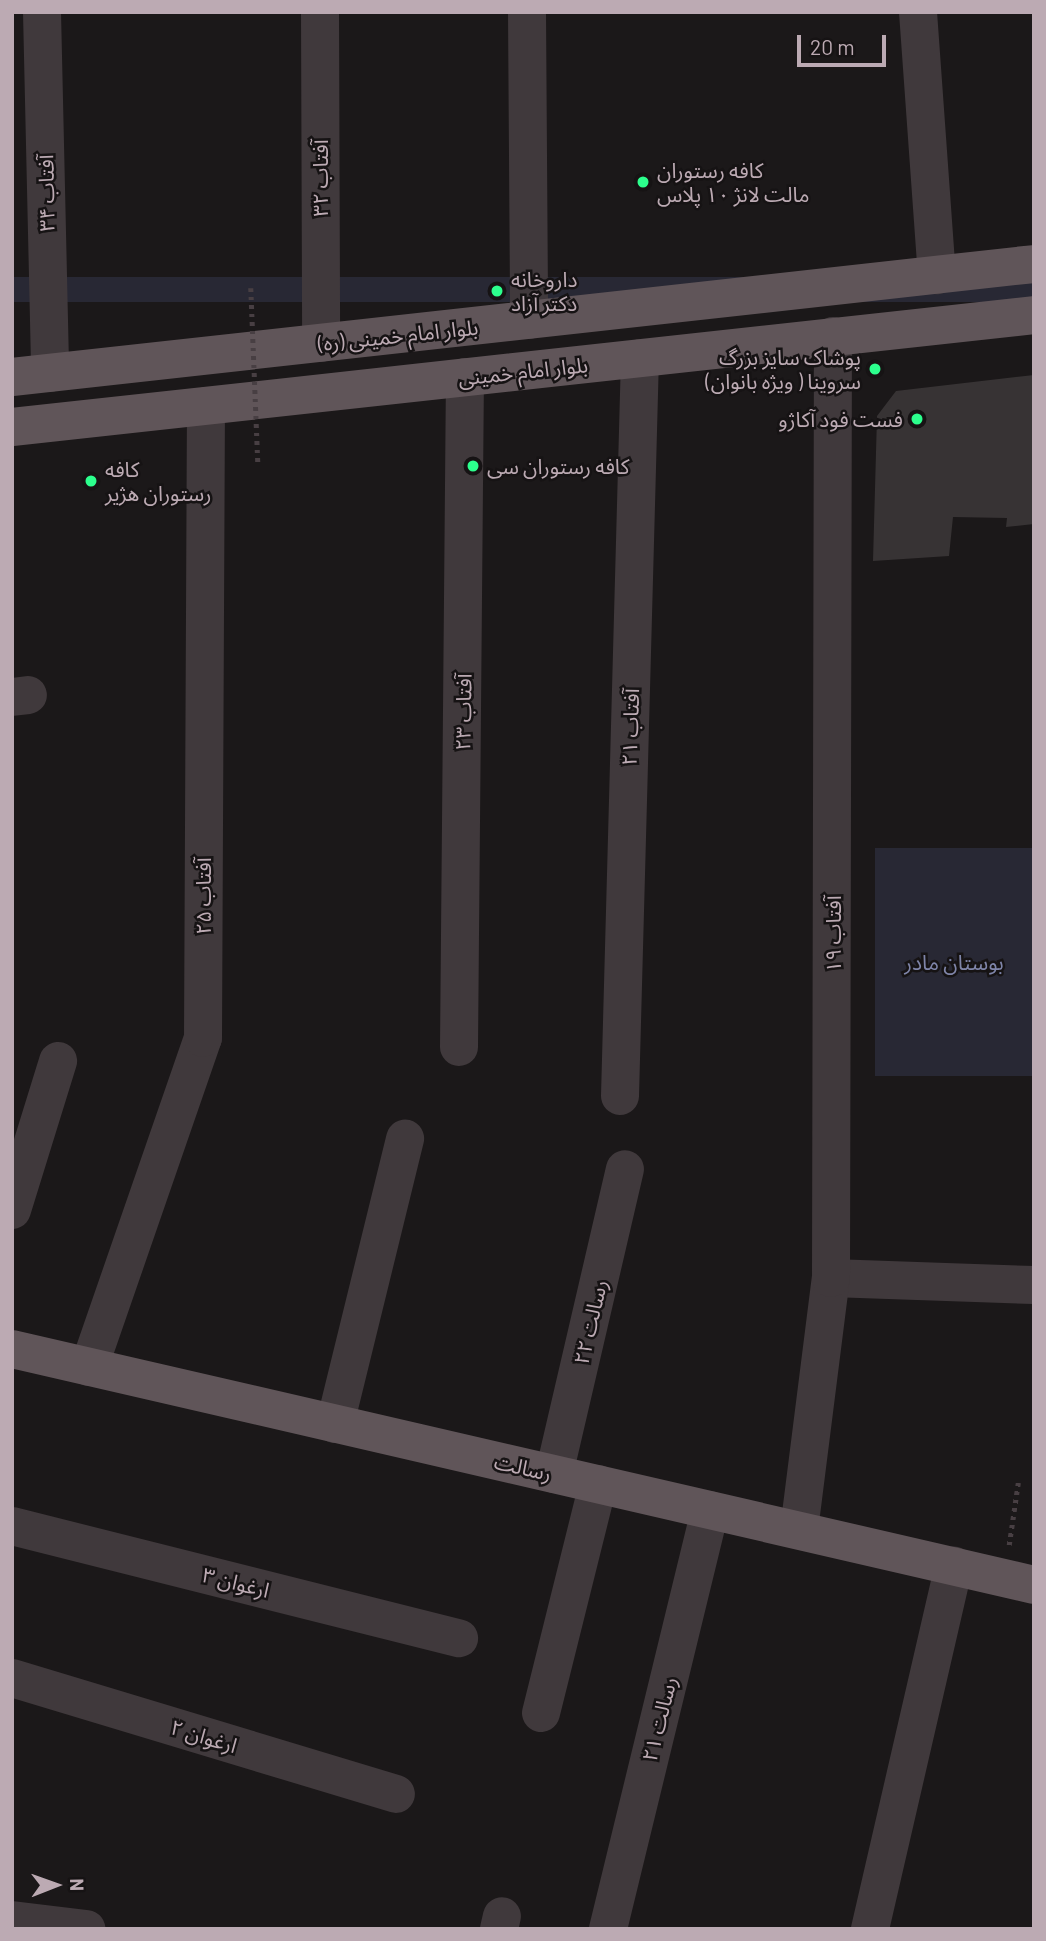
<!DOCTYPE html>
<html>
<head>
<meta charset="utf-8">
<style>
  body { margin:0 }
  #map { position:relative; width:1046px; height:1941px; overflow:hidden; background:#1b1819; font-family:Barlow,"Noto Sans Arabic",sans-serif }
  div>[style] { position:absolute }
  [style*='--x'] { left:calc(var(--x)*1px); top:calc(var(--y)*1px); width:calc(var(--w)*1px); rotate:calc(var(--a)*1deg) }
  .green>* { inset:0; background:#282834; transform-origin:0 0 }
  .building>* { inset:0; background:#373334 }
  .path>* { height:4.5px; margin-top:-2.25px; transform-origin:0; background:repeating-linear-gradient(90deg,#483f43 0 3.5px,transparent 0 8.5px) }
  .minor>* { height:38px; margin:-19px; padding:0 19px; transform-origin:19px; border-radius:19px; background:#40393c }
  .major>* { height:38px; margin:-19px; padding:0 19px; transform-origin:19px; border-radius:19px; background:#605559 }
  .path-bridge>* { height:4.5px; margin-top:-2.25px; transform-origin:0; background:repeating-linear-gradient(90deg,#483f43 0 3.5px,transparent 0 8.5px) }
  .dots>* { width:19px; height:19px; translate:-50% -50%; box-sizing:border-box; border:4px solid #161314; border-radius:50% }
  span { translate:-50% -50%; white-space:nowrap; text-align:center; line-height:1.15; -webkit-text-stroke:5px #161314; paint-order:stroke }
  .poi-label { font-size:21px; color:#bcaab3 }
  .left { translate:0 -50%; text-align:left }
  .right { translate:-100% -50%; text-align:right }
  .street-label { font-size:21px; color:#bcaab3 }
  .park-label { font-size:21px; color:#7f85a9 }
  .frame { position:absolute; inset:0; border:14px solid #bcaab3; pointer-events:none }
  .north { position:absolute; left:21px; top:1850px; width:70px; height:70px; -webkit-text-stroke:5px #161314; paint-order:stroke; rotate:89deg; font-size:19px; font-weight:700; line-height:28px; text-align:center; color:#bcaab3 }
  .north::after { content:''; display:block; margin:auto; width:24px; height:32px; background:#bcaab3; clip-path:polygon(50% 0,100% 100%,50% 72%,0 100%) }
  .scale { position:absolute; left:797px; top:35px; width:89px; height:32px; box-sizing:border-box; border:4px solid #bcaab3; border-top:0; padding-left:9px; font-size:21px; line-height:24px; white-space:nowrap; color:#bcaab3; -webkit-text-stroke:5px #161314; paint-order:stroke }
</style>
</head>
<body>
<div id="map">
  <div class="green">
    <i style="left:1034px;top:277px;width:25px;height:1028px;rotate:90deg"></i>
    <i style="left:1034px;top:848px;width:228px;height:159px;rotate:90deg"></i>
  </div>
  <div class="building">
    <i style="clip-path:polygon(1034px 375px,1034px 524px,1006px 527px,1007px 518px,953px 517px,949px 556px,873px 561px,877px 416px,896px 391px)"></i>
  </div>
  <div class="path">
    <i style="--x:1009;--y:1545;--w:63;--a:-81.7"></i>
  </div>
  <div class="minor">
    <i style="--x:42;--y:12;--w:361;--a:88.7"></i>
    <i style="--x:320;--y:12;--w:331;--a:89.8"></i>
    <i style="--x:527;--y:12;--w:308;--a:89.6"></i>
    <i style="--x:918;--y:12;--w:264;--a:85.9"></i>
    <i style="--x:12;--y:697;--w:16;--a:-7"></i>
    <i style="--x:459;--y:1047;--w:670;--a:-89.49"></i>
    <i style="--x:620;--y:1096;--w:738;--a:-88.45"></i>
    <i style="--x:12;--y:1210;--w:156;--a:-72.8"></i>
    <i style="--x:831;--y:1278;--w:203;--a:2"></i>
    <i style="--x:89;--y:1367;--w:348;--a:-70.9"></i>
    <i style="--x:203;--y:1038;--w:632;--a:-89.73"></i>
    <i style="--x:335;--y:1424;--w:294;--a:-76.2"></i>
    <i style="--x:554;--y:1474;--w:313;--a:-76.9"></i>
    <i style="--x:12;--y:1526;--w:461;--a:14.1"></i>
    <i style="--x:799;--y:1530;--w:254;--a:-82.8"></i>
    <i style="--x:831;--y:1278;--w:942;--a:-89.88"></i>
    <i style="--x:12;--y:1678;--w:401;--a:16.8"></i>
    <i style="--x:541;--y:1713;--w:236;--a:-76"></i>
    <i style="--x:12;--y:1920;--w:75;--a:6.9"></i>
    <i style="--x:499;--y:1929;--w:13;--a:-77"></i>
    <i style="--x:608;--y:1929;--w:431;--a:-76.3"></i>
    <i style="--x:870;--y:1929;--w:373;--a:-77"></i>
  </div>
  <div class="major">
    <i style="--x:12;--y:377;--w:1028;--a:-6.31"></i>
    <i style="--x:12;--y:427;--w:1028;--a:-6.25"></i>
    <i style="--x:12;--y:1349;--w:1049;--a:13"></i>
  </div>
  <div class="path-bridge">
    <i style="--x:251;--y:288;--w:177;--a:87.7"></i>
  </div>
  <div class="dots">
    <i style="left:643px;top:182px;background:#2cff8d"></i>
    <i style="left:497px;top:291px;background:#2cff8d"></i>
    <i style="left:875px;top:369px;background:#2cff8d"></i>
    <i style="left:917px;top:419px;background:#2cff8d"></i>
    <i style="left:473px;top:466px;background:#2cff8d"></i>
    <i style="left:91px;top:481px;background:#2cff8d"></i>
  </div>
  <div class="poi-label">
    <span class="left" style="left:657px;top:182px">کافه رستوران<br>مالت لانژ ۱۰ پلاس</span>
    <span class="left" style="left:511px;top:291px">داروخانه<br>دکتر آزاد</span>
    <span class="right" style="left:861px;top:369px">پوشاک سایز بزرگ<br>سروینا ( ویژه بانوان)</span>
    <span class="right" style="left:903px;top:419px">فست فود آکاژو</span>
    <span class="left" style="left:487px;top:466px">کافه رستوران سی</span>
    <span class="left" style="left:105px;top:481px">کافه<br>رستوران هژیر</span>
  </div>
  <div class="street-label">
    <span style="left:320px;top:178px;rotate:-90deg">آفتاب ۳۲</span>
    <span style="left:46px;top:193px;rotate:-91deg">آفتاب ۳۴</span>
    <span style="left:398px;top:335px;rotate:-6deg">بلوار امام خمینی (ره)</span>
    <span style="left:523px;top:371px;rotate:-6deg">بلوار امام خمینی</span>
    <span style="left:463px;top:712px;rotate:-89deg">آفتاب ۲۳</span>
    <span style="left:630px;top:727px;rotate:-88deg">آفتاب ۲۱</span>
    <span style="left:203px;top:896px;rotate:-90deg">آفتاب ۲۵</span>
    <span style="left:833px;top:934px;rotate:-90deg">آفتاب ۱۹</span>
    <span style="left:590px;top:1322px;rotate:-77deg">رسالت ۲۲</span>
    <span style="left:523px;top:1467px;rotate:13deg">رسالت</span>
    <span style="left:236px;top:1582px;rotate:14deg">ارغوان ۳</span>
    <span style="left:659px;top:1719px;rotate:-76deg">رسالت ۲۱</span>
    <span style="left:204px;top:1736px;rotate:17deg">ارغوان ۲</span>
  </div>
  <div class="park-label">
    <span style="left:954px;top:962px">بوستان مادر</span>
  </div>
  <div class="frame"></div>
  <div class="north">N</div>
  <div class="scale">20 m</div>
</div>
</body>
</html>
